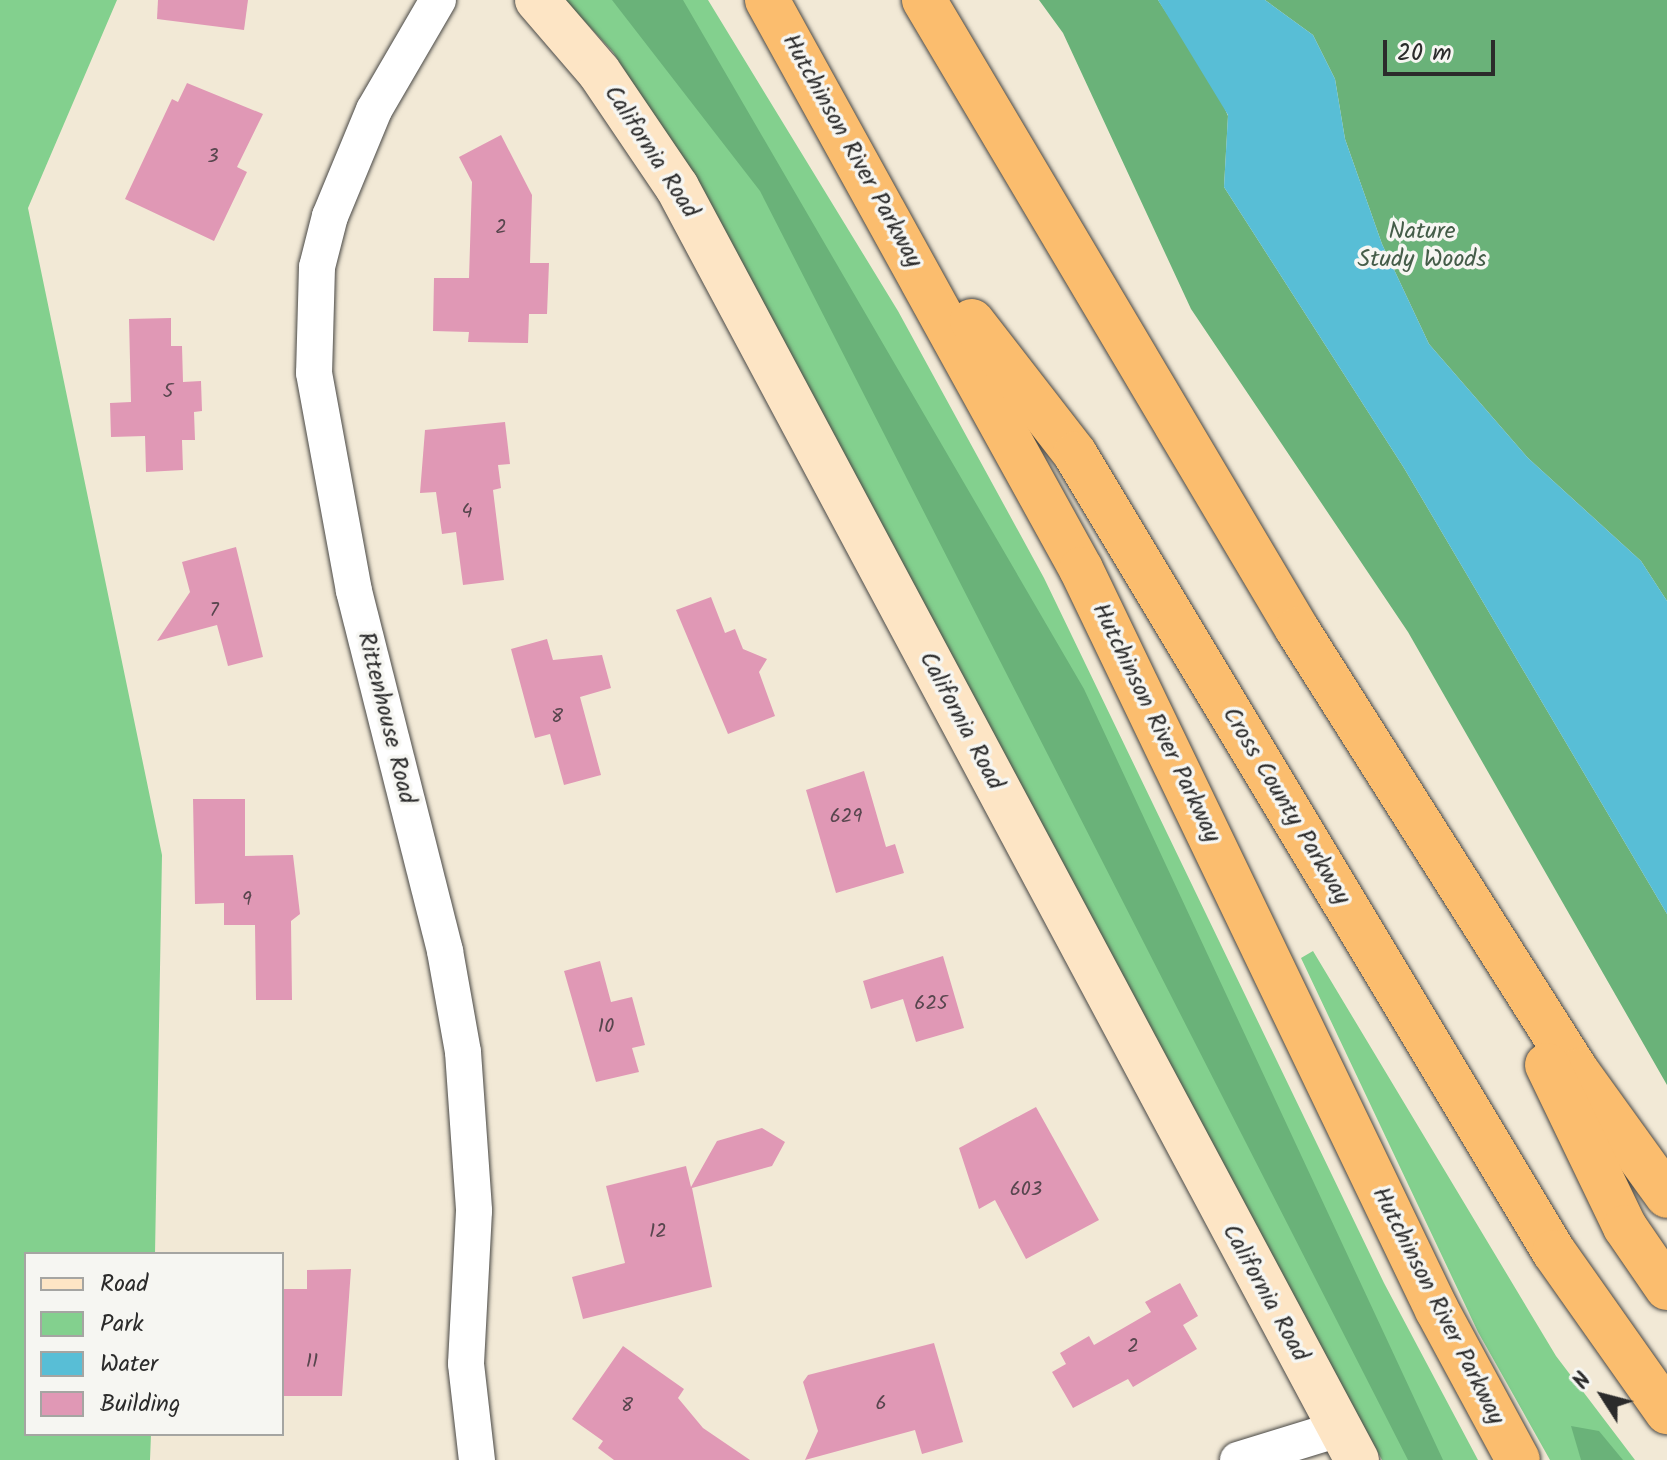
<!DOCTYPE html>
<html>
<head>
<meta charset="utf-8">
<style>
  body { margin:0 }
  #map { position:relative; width:1667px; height:1460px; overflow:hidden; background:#f2e9d6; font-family:Kalam,sans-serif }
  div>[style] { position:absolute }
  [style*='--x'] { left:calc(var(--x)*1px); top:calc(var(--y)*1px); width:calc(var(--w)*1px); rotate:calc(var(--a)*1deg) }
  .green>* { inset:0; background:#83d08e }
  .forest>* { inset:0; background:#6ab279 }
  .water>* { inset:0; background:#58bed6 }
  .building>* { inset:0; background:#e098b5 }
  .roads { filter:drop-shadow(0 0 2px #494845) drop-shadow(0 0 2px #494845) }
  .minor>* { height:36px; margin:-18px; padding:0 18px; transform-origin:18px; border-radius:18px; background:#fff }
  .secondary>* { height:44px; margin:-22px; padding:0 22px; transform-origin:22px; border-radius:22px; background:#fde5c5 }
  .motorway>* { height:44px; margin:-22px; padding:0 22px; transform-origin:22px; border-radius:22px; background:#fbbd6e }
  span { translate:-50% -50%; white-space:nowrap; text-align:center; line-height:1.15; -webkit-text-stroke:7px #f6f6f2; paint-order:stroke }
  .number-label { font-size:20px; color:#58464e }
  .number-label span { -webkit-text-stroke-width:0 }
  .street-label { font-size:24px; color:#2b2b2b }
  .park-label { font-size:24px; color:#455d49 }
  .legend { position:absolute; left:24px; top:1252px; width:260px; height:184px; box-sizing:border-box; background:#f6f6f2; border:2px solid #a5a5a2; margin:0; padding:10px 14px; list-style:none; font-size:24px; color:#2b2b2b }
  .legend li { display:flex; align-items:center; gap:16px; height:40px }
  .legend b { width:40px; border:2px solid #a5a5a2 }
  .north { position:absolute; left:1563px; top:1356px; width:80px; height:80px; -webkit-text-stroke:6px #f6f6f2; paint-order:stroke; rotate:306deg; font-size:22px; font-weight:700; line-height:32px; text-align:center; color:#2b2b2b }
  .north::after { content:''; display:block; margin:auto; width:28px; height:36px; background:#2b2b2b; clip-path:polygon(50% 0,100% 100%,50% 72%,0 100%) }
  .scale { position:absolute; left:1383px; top:40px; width:112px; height:36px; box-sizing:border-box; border:4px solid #2b2b2b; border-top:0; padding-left:10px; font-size:24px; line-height:28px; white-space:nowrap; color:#2b2b2b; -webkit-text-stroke:6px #f6f6f2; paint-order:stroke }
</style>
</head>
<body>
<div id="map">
  <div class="green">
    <i style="clip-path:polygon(0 0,117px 0,28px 208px,162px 855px,155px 1254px,26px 1254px,26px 1434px,151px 1434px,150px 1460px,0 1460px)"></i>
    <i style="clip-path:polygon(565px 0,708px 0,898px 311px,1044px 578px,1384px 1283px,1478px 1460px,1382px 1460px,688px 170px,613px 52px)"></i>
    <i style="clip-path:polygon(1313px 951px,1556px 1356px,1635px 1460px,1550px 1460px,1478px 1332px,1301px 958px)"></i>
  </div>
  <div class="forest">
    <i style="clip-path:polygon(612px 0,683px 0,1084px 689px,1443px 1460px,1408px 1460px,760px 191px)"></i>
    <i style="clip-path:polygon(1039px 0,1158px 0,1216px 88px,1228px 116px,1224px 187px,1404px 468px,1667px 914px,1667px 1085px,1408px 632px,1191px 309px,1063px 33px)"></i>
    <i style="clip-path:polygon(1265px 0,1667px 0,1667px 601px,1641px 561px,1528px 458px,1429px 344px,1382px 244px,1345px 139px,1335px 79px,1313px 35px)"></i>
    <i style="clip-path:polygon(1571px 1426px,1599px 1431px,1623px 1460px,1581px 1460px)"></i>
  </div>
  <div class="water">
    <i style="clip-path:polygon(1158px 0,1265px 0,1313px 35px,1335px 79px,1345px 139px,1382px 244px,1429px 344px,1528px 458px,1641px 561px,1667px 601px,1667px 914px,1404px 468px,1224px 187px,1228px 115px)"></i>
  </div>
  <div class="building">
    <i style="clip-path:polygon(158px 0,248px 0,244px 30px,157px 19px)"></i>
    <i style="clip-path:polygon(187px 83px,263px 114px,237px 167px,247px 172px,214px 241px,125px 199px,172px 99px,178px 102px)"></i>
    <i style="clip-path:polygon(501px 135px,532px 195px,530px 263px,549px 263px,547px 314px,529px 314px,528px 343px,468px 342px,469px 332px,433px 331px,434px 278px,469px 278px,472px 182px,459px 157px)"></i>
    <i style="clip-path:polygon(171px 318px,171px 346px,182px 346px,183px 382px,201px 381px,202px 411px,194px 412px,195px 440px,182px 440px,183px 470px,146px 472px,145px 436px,111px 437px,110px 403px,131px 402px,129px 319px)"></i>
    <i style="clip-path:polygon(505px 422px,510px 464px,498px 465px,501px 488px,493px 490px,504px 580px,463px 585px,456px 532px,442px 534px,436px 492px,420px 493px,425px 430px)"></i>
    <i style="clip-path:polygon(236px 547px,263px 657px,228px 666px,217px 625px,157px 641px,190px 592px,182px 562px)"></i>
    <i style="clip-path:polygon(711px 597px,725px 633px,735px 629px,743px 649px,767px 659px,759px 672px,775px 716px,728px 734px,676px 610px)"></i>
    <i style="clip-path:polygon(547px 639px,553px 660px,602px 655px,611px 688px,580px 697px,601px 775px,564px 785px,550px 734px,535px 738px,511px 649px)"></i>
    <i style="clip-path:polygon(864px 771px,886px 847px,895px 844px,904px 873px,836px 893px,806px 790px)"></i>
    <i style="clip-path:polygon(193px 799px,245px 799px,245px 856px,293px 855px,300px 914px,291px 921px,292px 1000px,256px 1000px,255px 925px,224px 925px,224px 903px,195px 904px)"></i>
    <i style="clip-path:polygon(943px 956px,964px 1028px,916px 1042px,903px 999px,871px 1009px,863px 981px)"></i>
    <i style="clip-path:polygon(600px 961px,611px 1002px,632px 997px,645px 1045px,632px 1048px,639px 1072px,596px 1082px,564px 971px)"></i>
    <i style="clip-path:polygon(1036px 1107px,1099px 1220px,1026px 1259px,995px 1200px,979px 1209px,959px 1148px)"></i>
    <i style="clip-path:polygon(762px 1128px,785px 1142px,772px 1166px,692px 1188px,712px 1287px,583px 1319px,572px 1277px,625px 1263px,606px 1186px,686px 1166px,691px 1187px,717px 1141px)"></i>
    <i style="clip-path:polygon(351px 1269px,342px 1396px,282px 1396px,282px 1289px,307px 1289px,307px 1270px)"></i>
    <i style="clip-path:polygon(1180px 1283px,1198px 1316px,1183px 1325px,1197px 1349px,1133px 1387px,1128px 1379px,1073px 1408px,1052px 1372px,1066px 1364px,1060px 1353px,1089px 1336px,1094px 1345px,1151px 1312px,1145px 1302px)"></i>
    <i style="clip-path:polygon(934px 1343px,963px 1442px,922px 1454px,915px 1430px,805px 1460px,818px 1431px,803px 1382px,808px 1375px)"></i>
    <i style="clip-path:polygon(623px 1346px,684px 1389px,678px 1398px,703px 1428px,750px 1460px,614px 1460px,598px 1448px,603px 1441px,572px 1419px)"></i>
  </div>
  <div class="roads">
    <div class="minor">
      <i style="--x:438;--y:0;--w:127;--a:120.2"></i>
      <i style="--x:374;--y:110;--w:115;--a:112.5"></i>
      <i style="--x:330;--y:216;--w:53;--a:104.3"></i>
      <i style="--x:317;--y:267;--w:106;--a:91.6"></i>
      <i style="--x:314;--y:373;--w:222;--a:79.6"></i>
      <i style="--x:354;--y:591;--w:371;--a:75.8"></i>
      <i style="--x:445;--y:951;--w:103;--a:79.9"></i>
      <i style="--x:463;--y:1052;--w:159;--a:86"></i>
      <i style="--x:474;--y:1211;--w:153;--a:93"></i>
      <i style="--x:466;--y:1364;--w:97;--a:83.5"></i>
      <i style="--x:1238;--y:1460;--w:106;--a:-17.1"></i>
    </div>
    <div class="secondary">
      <i style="--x:537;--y:0;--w:95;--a:49.3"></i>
      <i style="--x:599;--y:72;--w:139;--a:55.9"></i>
      <i style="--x:677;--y:187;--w:1443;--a:61.89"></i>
    </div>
    <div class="motorway">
      <i style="--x:767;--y:0;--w:650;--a:61.11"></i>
      <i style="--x:1081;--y:569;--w:822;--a:64.34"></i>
      <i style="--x:1437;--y:1310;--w:170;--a:61.6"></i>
      <i style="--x:924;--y:0;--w:731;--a:59.33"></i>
      <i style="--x:1297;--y:629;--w:523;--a:57.65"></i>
      <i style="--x:1577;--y:1071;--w:154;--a:54.2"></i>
      <i style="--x:972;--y:321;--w:168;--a:52.2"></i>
      <i style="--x:1075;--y:454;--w:931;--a:59.03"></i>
      <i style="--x:1554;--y:1252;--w:196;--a:54.8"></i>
      <i style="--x:1547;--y:1065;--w:180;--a:64.3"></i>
      <i style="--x:1625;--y:1227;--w:74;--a:55.5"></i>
    </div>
  </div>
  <div class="number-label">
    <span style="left:213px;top:157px">3</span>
    <span style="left:501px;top:228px">2</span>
    <span style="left:168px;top:392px">5</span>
    <span style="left:467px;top:512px">4</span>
    <span style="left:214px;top:611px">7</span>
    <span style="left:557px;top:717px">8</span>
    <span style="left:846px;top:817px">629</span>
    <span style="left:247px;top:900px">9</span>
    <span style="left:931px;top:1004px">625</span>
    <span style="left:606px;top:1027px">10</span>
    <span style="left:1026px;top:1190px">603</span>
    <span style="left:658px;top:1232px">12</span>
    <span style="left:1133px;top:1347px">2</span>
    <span style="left:312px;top:1362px">11</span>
    <span style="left:881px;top:1404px">6</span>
    <span style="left:627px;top:1406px">8</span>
  </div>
  <div class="street-label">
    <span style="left:852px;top:151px;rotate:61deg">Hutchinson River Parkway</span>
    <span style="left:651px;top:152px;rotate:57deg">California Road</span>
    <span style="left:386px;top:718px;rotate:76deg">Rittenhouse Road</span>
    <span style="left:961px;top:721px;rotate:62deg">California Road</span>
    <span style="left:1156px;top:723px;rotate:64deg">Hutchinson River Parkway</span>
    <span style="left:1286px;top:806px;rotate:59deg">Cross County Parkway</span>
    <span style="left:1265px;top:1293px;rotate:61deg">California Road</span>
    <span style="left:1438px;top:1306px;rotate:63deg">Hutchinson River Parkway</span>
  </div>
  <div class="park-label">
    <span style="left:1422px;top:246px">Nature<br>Study Woods</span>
  </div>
  <ul class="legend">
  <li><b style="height:10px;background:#fde5c5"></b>Road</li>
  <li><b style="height:22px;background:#83d08e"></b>Park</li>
  <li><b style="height:22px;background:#58bed6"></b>Water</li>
  <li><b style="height:22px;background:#e098b5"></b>Building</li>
  </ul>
  <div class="north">N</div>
  <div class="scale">20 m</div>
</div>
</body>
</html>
